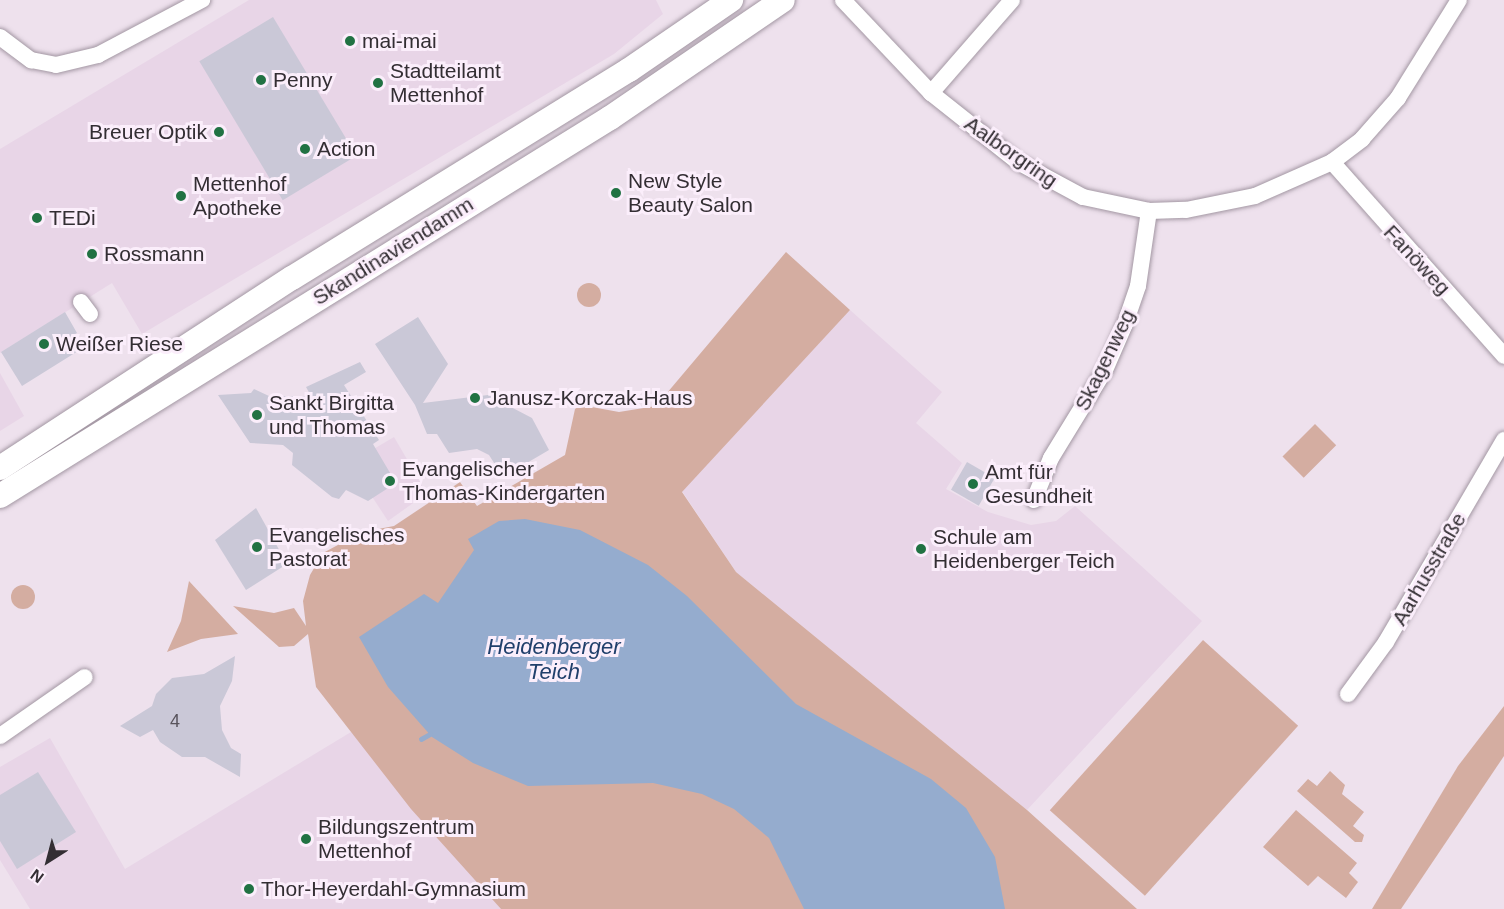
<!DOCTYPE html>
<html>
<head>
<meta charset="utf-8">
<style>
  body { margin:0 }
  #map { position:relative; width:1504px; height:909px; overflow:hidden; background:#eee1ed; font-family:Arial,sans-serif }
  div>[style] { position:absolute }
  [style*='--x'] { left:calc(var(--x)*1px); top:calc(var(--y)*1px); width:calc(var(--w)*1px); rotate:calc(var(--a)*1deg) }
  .built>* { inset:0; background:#e8d5e7 }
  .green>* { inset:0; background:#d4ada1; transform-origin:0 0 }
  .round { border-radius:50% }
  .water>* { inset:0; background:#95acce }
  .stream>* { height:4.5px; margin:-2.25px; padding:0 2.25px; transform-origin:2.25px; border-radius:2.25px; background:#95acce }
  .building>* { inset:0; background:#cac8d7; transform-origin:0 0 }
  .roads { filter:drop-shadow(0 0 2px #a397a3) drop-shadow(0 0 2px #a397a3) }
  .street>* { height:16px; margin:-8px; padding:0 8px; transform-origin:8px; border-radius:8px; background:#fff }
  .secondary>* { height:24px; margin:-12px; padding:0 12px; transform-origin:12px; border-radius:12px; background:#fff }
  .dots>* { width:16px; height:16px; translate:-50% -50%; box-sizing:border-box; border:3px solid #fbeefb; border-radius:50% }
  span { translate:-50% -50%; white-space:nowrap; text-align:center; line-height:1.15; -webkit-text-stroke:6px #fbeefb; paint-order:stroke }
  .number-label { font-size:18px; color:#59545c }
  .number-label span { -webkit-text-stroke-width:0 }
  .poi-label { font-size:21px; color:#332e33 }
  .left { translate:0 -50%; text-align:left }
  .right { translate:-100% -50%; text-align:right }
  .street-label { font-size:21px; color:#332e33 }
  .water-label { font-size:22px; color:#203f6b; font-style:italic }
  .north { position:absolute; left:18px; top:831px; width:60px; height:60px; -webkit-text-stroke:4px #fbeefb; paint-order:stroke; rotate:216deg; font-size:16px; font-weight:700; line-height:24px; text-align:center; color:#332e33 }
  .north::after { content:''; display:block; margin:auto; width:21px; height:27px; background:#332e33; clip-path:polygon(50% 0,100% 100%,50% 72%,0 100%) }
</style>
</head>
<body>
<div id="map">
  <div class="built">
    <i style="clip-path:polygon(249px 0,656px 0,663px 14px,614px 54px,142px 334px,112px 283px,0 353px,0 149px)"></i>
    <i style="clip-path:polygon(850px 310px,942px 392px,916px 423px,962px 463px,946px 489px,988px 512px,1031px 525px,1056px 521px,1075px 506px,1202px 621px,1027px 810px,736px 572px,682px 491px)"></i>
    <i style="clip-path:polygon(0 373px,24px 416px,0 431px)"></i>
    <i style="clip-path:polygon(394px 437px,422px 485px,416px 501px,388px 521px,350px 463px)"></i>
    <i style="clip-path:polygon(351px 732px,501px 909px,30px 909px,0 860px,0 767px,50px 738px,125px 869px)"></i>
  </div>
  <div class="green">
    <i style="clip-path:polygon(786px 252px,850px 310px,682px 492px,736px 572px,1027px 810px,1137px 909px,501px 909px,411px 809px,316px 687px,308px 634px,294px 646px,279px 647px,233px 606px,274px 613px,294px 608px,306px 626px,303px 601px,310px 575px,323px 553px,362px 532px,394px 526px,460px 482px,477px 506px,565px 455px,575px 409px,581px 405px,619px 412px,656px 406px)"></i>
    <i class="round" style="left:577px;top:283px;width:24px;height:24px"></i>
    <i style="left:1315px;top:424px;width:30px;height:46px;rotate:45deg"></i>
    <i style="clip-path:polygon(189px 581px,238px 634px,201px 639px,167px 652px,181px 621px)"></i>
    <i class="round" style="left:11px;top:585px;width:24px;height:24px"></i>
    <i style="left:1203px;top:640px;width:128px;height:229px;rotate:42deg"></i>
    <i style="clip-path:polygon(1504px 706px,1504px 756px,1401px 909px,1372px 909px,1458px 766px)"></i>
    <i style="clip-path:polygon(1330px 771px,1345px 785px,1342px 794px,1364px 812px,1353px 826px,1364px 835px,1362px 842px,1355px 842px,1297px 791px,1308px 779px,1317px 786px)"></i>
    <i style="clip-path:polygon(1296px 810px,1357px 863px,1349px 873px,1358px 882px,1346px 898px,1318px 876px,1308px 886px,1263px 847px)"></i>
  </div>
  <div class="water">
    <i style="clip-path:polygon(525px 519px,580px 530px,648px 565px,687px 596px,796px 704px,931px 779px,966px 808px,995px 857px,1005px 909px,804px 909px,769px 838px,734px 809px,702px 794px,653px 783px,528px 786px,473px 763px,432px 737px,388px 687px,359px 637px,424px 594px,438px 603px,474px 550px,468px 539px,499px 521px)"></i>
  </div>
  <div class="stream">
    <i style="--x:421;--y:739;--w:10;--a:-29"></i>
  </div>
  <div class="building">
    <i style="left:273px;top:17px;width:162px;height:86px;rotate:59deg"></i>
    <i style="clip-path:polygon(65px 312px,77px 333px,70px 337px,78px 351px,22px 386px,1px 352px)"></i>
    <i style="clip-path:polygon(418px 317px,448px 364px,423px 403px,488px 395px,532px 418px,549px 450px,503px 477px,489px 455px,477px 449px,449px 453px,437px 434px,427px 434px,415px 405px,375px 344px)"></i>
    <i style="clip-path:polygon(360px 362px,366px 372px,344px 385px,379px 440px,373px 444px,396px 483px,368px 501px,346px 490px,339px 499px,332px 497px,292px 465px,293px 453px,283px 445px,250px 443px,218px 395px,251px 393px,254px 389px,269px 396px,311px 396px,306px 387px)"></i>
    <i style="left:967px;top:462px;width:32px;height:32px;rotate:30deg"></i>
    <i style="clip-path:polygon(256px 508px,287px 564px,246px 590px,215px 540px)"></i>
    <i style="clip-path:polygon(235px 656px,232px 681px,220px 706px,222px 730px,231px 748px,241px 754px,240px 777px,205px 757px,182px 757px,160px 742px,153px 730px,140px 737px,120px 726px,152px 706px,156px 694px,172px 678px,204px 674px)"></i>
    <i style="clip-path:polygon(38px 772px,76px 832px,17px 869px,0 841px,0 795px)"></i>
  </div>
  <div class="roads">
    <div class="street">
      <i style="--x:843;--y:0;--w:128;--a:46.6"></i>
      <i style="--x:931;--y:93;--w:111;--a:38.4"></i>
      <i style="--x:1018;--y:162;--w:74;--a:28.3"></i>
      <i style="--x:1083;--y:197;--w:67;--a:12"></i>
      <i style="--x:1149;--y:211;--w:37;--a:-2"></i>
      <i style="--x:1186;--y:210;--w:70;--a:-11.5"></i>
      <i style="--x:1255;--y:196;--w:84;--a:-23.8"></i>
      <i style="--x:1332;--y:162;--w:38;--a:-37"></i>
      <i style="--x:1362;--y:139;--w:55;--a:-48.7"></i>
      <i style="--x:1398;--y:98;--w:115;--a:-58.1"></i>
      <i style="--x:0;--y:37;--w:39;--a:37"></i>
      <i style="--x:31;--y:60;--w:25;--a:11"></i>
      <i style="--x:56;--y:65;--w:43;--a:-13.4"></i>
      <i style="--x:98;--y:55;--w:118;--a:-27.9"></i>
      <i style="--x:931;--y:93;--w:123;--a:-48.9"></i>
      <i style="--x:1332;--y:162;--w:259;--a:48.4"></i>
      <i style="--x:81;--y:302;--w:15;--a:53"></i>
      <i style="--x:1034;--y:500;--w:45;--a:-68"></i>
      <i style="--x:1051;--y:458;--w:103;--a:-58.5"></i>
      <i style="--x:1105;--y:370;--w:50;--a:-66.5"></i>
      <i style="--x:1125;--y:324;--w:40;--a:-71.1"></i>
      <i style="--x:1138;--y:286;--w:76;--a:-81.7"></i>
      <i style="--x:1348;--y:694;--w:64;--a:-53.8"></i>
      <i style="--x:1386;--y:642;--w:234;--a:-59.7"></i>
      <i style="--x:0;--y:736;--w:103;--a:-34.8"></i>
    </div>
    <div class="secondary">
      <i style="--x:0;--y:468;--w:348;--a:-33.1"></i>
      <i style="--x:292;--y:278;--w:396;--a:-31.7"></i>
      <i style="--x:629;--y:70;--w:124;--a:-34.5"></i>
      <i style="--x:0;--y:496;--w:718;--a:-31.79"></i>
      <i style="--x:610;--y:118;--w:209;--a:-34.3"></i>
    </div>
  </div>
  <div class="dots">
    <i style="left:350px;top:41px;background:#217243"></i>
    <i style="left:261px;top:80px;background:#217243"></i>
    <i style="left:378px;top:83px;background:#217243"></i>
    <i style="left:219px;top:132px;background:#217243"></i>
    <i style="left:305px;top:149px;background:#217243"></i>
    <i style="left:616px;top:193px;background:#217243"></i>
    <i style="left:181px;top:196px;background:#217243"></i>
    <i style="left:37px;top:218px;background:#217243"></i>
    <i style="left:92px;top:254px;background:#217243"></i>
    <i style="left:44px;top:344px;background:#217243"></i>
    <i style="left:475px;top:398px;background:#217243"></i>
    <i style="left:257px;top:415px;background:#217243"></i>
    <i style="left:390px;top:481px;background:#217243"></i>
    <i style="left:973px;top:484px;background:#217243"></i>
    <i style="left:257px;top:547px;background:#217243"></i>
    <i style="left:921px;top:549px;background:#217243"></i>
    <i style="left:306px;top:839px;background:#217243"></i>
    <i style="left:249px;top:889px;background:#217243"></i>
  </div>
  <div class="number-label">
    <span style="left:175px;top:721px">4</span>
  </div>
  <div class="poi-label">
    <span class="left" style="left:362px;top:41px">mai-mai</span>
    <span class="left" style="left:390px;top:83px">Stadtteilamt<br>Mettenhof</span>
    <span class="left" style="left:273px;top:80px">Penny</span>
    <span class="right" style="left:207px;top:132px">Breuer Optik</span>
    <span class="left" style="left:317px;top:149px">Action</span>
    <span class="left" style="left:628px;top:193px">New Style<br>Beauty Salon</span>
    <span class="left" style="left:193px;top:196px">Mettenhof<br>Apotheke</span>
    <span class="left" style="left:49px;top:218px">TEDi</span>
    <span class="left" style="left:104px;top:254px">Rossmann</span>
    <span class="left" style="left:56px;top:344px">Weißer Riese</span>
    <span class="left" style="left:487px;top:398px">Janusz-Korczak-Haus</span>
    <span class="left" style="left:269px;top:415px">Sankt Birgitta<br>und Thomas</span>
    <span class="left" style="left:402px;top:481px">Evangelischer<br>Thomas-Kindergarten</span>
    <span class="left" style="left:985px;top:484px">Amt für<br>Gesundheit</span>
    <span class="left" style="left:269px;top:547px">Evangelisches<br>Pastorat</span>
    <span class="left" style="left:933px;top:549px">Schule am<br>Heidenberger Teich</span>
    <span class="left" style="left:318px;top:839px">Bildungszentrum<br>Mettenhof</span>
    <span class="left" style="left:261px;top:889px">Thor-Heyerdahl-Gymnasium</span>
  </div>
  <div class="street-label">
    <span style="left:1011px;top:152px;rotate:35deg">Aalborgring</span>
    <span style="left:393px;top:251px;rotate:-32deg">Skandinaviendamm</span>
    <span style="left:1417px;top:260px;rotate:47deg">Fanöweg</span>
    <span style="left:1105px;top:360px;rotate:-64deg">Skagenweg</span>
    <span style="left:1429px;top:569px;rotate:-60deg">Aarhusstraße</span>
  </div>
  <div class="water-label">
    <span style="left:554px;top:659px">Heidenberger<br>Teich</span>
  </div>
  <div class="north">N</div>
</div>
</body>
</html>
